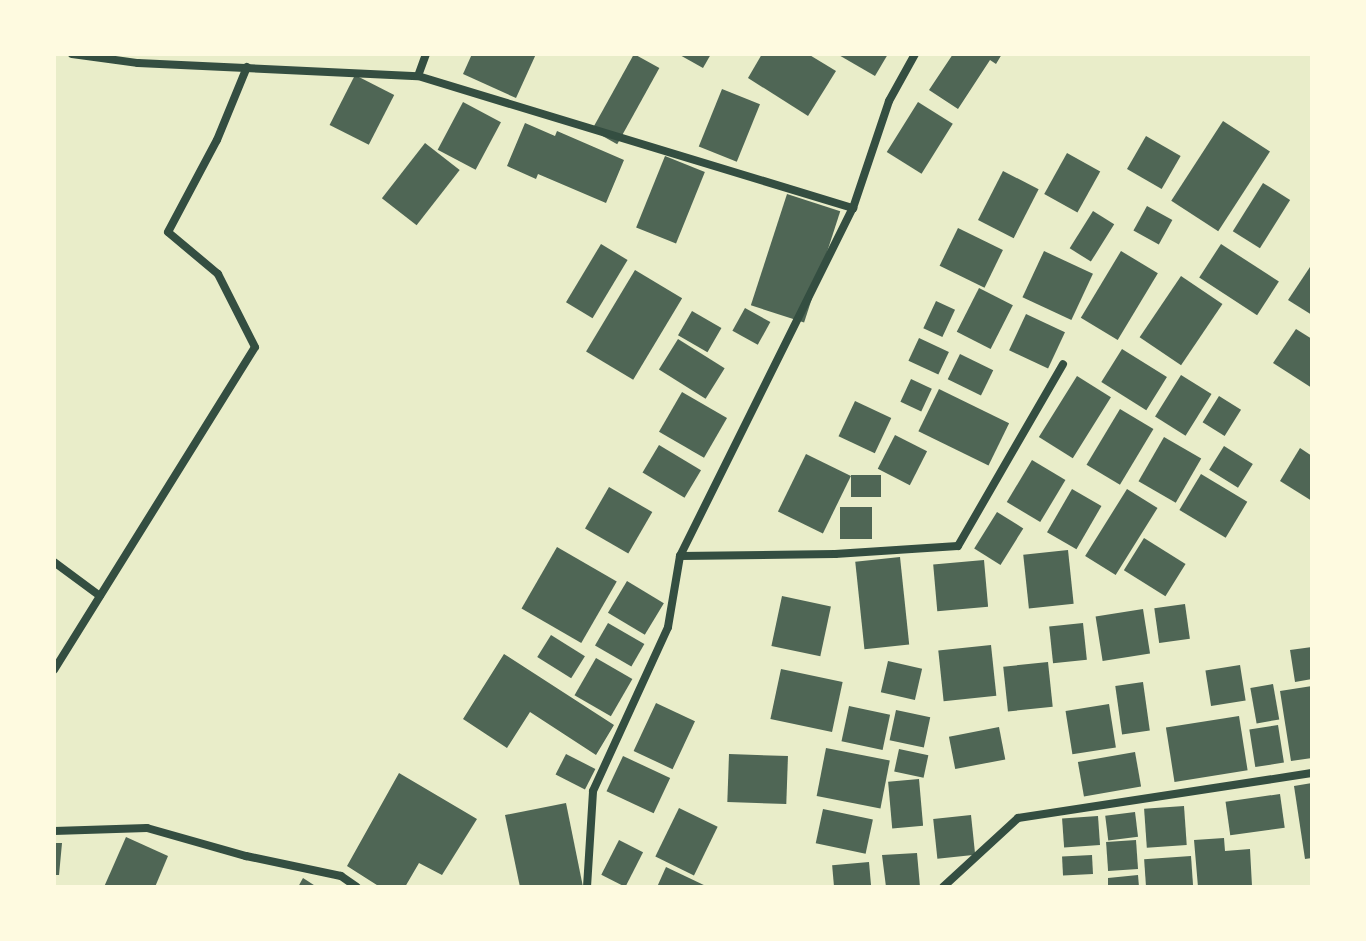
<!DOCTYPE html>
<html>
<head>
<meta charset="utf-8">
<style>
  body { margin:0 }
  #map { position:relative; width:1366px; height:941px; overflow:hidden; background:#e9edc9; font-family:"Noto Sans",sans-serif }
  div>[style] { position:absolute }
  [style*='--x'] { left:calc(var(--x)*1px); top:calc(var(--y)*1px); width:calc(var(--w)*1px); rotate:calc(var(--a)*1deg) }
  .building>* { inset:0; background:#4f6655; transform-origin:0 0 }
  .minor>* { height:8px; margin:-4px; padding:0 4px; transform-origin:4px; border-radius:4px; background:#344e41 }
  span { translate:-50% -50%; white-space:nowrap; text-align:center; line-height:1.15; -webkit-text-stroke:6px #fefae0; paint-order:stroke }
  .frame { position:absolute; inset:0; border:56px solid #fefae0; pointer-events:none }
</style>
</head>
<body>
<div id="map">
  <div class="building">
    <i style="clip-path:polygon(472px 54px,536px 54px,516px 98px,463px 74px)"></i>
    <i style="left:634px;top:54px;width:29px;height:87px;rotate:29deg"></i>
    <i style="clip-path:polygon(678px 54px,711px 54px,703px 68px)"></i>
    <i style="clip-path:polygon(762px 54px,808px 54px,836px 71px,808px 116px,748px 78px)"></i>
    <i style="clip-path:polygon(837px 54px,888px 54px,875px 76px)"></i>
    <i style="clip-path:polygon(953px 54px,1002px 54px,996px 64px,990px 60px,958px 109px,929px 90px)"></i>
    <i style="left:355px;top:75px;width:44px;height:56px;rotate:27deg"></i>
    <i style="left:722px;top:89px;width:41px;height:62px;rotate:22deg"></i>
    <i style="left:463px;top:102px;width:43px;height:54px;rotate:28deg"></i>
    <i style="left:918px;top:102px;width:41px;height:59px;rotate:32deg"></i>
    <i style="left:1223px;top:121px;width:56px;height:95px;rotate:33deg"></i>
    <i style="clip-path:polygon(525px 123px,555px 136px,557px 131px,624px 160px,606px 203px,538px 174px,536px 179px,507px 166px)"></i>
    <i style="left:1146px;top:136px;width:40px;height:38px;rotate:30deg"></i>
    <i style="left:425px;top:143px;width:44px;height:70px;rotate:38deg"></i>
    <i style="left:1067px;top:153px;width:38px;height:47px;rotate:29deg"></i>
    <i style="left:665px;top:156px;width:43px;height:77px;rotate:22deg"></i>
    <i style="left:1003px;top:171px;width:40px;height:55px;rotate:27deg"></i>
    <i style="left:1263px;top:183px;width:32px;height:57px;rotate:32deg"></i>
    <i style="left:787px;top:194px;width:56px;height:117px;rotate:18deg"></i>
    <i style="left:1147px;top:206px;width:29px;height:28px;rotate:29deg"></i>
    <i style="left:1093px;top:211px;width:25px;height:44px;rotate:32deg"></i>
    <i style="left:958px;top:228px;width:50px;height:42px;rotate:26deg"></i>
    <i style="left:601px;top:244px;width:31px;height:68px;rotate:31deg"></i>
    <i style="left:1221px;top:244px;width:69px;height:40px;rotate:33deg"></i>
    <i style="left:1044px;top:251px;width:54px;height:51px;rotate:25deg"></i>
    <i style="left:1121px;top:251px;width:43px;height:78px;rotate:31deg"></i>
    <i style="clip-path:polygon(1312px 264px,1312px 315px,1288px 300px)"></i>
    <i style="left:635px;top:270px;width:55px;height:95px;rotate:31deg"></i>
    <i style="left:1181px;top:276px;width:50px;height:74px;rotate:34deg"></i>
    <i style="left:979px;top:288px;width:38px;height:49px;rotate:27deg"></i>
    <i style="left:936px;top:301px;width:21px;height:30px;rotate:25deg"></i>
    <i style="left:745px;top:308px;width:29px;height:26px;rotate:29deg"></i>
    <i style="left:692px;top:311px;width:34px;height:28px;rotate:30deg"></i>
    <i style="left:1026px;top:314px;width:43px;height:40px;rotate:25deg"></i>
    <i style="clip-path:polygon(1296px 329px,1312px 339px,1312px 388px,1273px 363px)"></i>
    <i style="left:919px;top:338px;width:33px;height:25px;rotate:25deg"></i>
    <i style="left:678px;top:339px;width:55px;height:36px;rotate:32deg"></i>
    <i style="left:1122px;top:349px;width:53px;height:39px;rotate:32deg"></i>
    <i style="left:960px;top:354px;width:37px;height:28px;rotate:26deg"></i>
    <i style="left:1181px;top:375px;width:36px;height:49px;rotate:32deg"></i>
    <i style="left:1077px;top:376px;width:40px;height:72px;rotate:32deg"></i>
    <i style="left:911px;top:379px;width:23px;height:25px;rotate:25deg"></i>
    <i style="left:939px;top:389px;width:78px;height:47px;rotate:26deg"></i>
    <i style="left:682px;top:392px;width:52px;height:46px;rotate:30deg"></i>
    <i style="left:1219px;top:396px;width:26px;height:31px;rotate:32deg"></i>
    <i style="left:855px;top:401px;width:40px;height:39px;rotate:25deg"></i>
    <i style="left:1120px;top:409px;width:39px;height:65px;rotate:31deg"></i>
    <i style="left:895px;top:435px;width:36px;height:38px;rotate:27deg"></i>
    <i style="left:1164px;top:437px;width:43px;height:51px;rotate:30deg"></i>
    <i style="left:659px;top:445px;width:49px;height:32px;rotate:31deg"></i>
    <i style="left:1224px;top:446px;width:34px;height:28px;rotate:32deg"></i>
    <i style="clip-path:polygon(1300px 448px,1312px 456px,1312px 501px,1280px 481px)"></i>
    <i style="left:806px;top:454px;width:50px;height:64px;rotate:26deg"></i>
    <i style="left:1032px;top:460px;width:39px;height:49px;rotate:31deg"></i>
    <i style="left:1201px;top:474px;width:54px;height:42px;rotate:31deg"></i>
    <i style="left:851px;top:475px;width:30px;height:22px"></i>
    <i style="left:609px;top:487px;width:50px;height:48px;rotate:30deg"></i>
    <i style="left:1072px;top:489px;width:34px;height:50px;rotate:30deg"></i>
    <i style="left:1127px;top:489px;width:36px;height:79px;rotate:32deg"></i>
    <i style="left:840px;top:507px;width:32px;height:32px"></i>
    <i style="left:997px;top:512px;width:31px;height:43px;rotate:32deg"></i>
    <i style="left:1144px;top:538px;width:49px;height:38px;rotate:32deg"></i>
    <i style="left:557px;top:547px;width:69px;height:71px;rotate:30deg"></i>
    <i style="left:1068px;top:550px;width:54px;height:45px;rotate:84deg"></i>
    <i style="left:900px;top:557px;width:88px;height:45px;rotate:84deg"></i>
    <i style="left:984px;top:560px;width:47px;height:51px;rotate:85deg"></i>
    <i style="left:627px;top:581px;width:43px;height:37px;rotate:31deg"></i>
    <i style="left:782px;top:596px;width:50px;height:51px;rotate:12deg"></i>
    <i style="left:1185px;top:604px;width:35px;height:31px;rotate:82deg"></i>
    <i style="left:1143px;top:609px;width:45px;height:48px;rotate:81deg"></i>
    <i style="left:608px;top:623px;width:42px;height:26px;rotate:30deg"></i>
    <i style="left:1083px;top:623px;width:37px;height:34px;rotate:84deg"></i>
    <i style="left:551px;top:635px;width:40px;height:26px;rotate:32deg"></i>
    <i style="left:991px;top:645px;width:51px;height:53px;rotate:84deg"></i>
    <i style="clip-path:polygon(1312px 647px,1312px 679px,1295px 682px,1290px 650px)"></i>
    <i style="clip-path:polygon(504px 654px,614px 725px,596px 755px,530px 712px,507px 748px,463px 719px)"></i>
    <i style="left:596px;top:658px;width:42px;height:43px;rotate:30deg"></i>
    <i style="left:888px;top:661px;width:35px;height:32px;rotate:13deg"></i>
    <i style="left:1048px;top:662px;width:45px;height:45px;rotate:84deg"></i>
    <i style="left:1240px;top:665px;width:36px;height:35px;rotate:81deg"></i>
    <i style="left:781px;top:669px;width:63px;height:51px;rotate:12deg"></i>
    <i style="left:1143px;top:682px;width:49px;height:28px;rotate:82deg"></i>
    <i style="left:1273px;top:684px;width:36px;height:23px;rotate:80deg"></i>
    <i style="clip-path:polygon(1312px 686px,1312px 758px,1291px 761px,1280px 691px)"></i>
    <i style="left:656px;top:703px;width:43px;height:53px;rotate:25deg"></i>
    <i style="left:1109px;top:704px;width:44px;height:44px;rotate:81deg"></i>
    <i style="left:849px;top:706px;width:42px;height:36px;rotate:12deg"></i>
    <i style="left:896px;top:710px;width:35px;height:31px;rotate:12deg"></i>
    <i style="left:1239px;top:716px;width:55px;height:74px;rotate:81deg"></i>
    <i style="left:1278px;top:725px;width:38px;height:29px;rotate:81deg"></i>
    <i style="left:999px;top:727px;width:33px;height:51px;rotate:79deg"></i>
    <i style="left:826px;top:748px;width:65px;height:49px;rotate:11deg"></i>
    <i style="left:899px;top:749px;width:30px;height:23px;rotate:12deg"></i>
    <i style="left:1135px;top:752px;width:35px;height:58px;rotate:80deg"></i>
    <i style="left:566px;top:754px;width:33px;height:23px;rotate:27deg"></i>
    <i style="left:729px;top:754px;width:59px;height:48px;rotate:2deg"></i>
    <i style="left:623px;top:756px;width:52px;height:39px;rotate:25deg"></i>
    <i style="clip-path:polygon(399px 773px,477px 819px,442px 875px,419px 863px,405px 887px,380px 887px,347px 866px)"></i>
    <i style="left:919px;top:779px;width:47px;height:31px;rotate:85deg"></i>
    <i style="clip-path:polygon(1312px 783px,1312px 858px,1305px 859px,1294px 786px)"></i>
    <i style="left:1280px;top:794px;width:34px;height:55px;rotate:82deg"></i>
    <i style="clip-path:polygon(566px 803px,583px 887px,520px 887px,505px 815px)"></i>
    <i style="left:1184px;top:806px;width:39px;height:40px;rotate:86deg"></i>
    <i style="left:679px;top:808px;width:43px;height:54px;rotate:26deg"></i>
    <i style="left:823px;top:809px;width:51px;height:35px;rotate:12deg"></i>
    <i style="left:1135px;top:812px;width:25px;height:30px;rotate:83deg"></i>
    <i style="left:971px;top:815px;width:40px;height:38px;rotate:84deg"></i>
    <i style="left:1098px;top:816px;width:29px;height:36px;rotate:86deg"></i>
    <i style="clip-path:polygon(126px 837px,168px 856px,155px 887px,104px 887px)"></i>
    <i style="clip-path:polygon(1224px 838px,1225px 851px,1250px 849px,1252px 886px,1198px 887px,1194px 840px)"></i>
    <i style="left:619px;top:840px;width:27px;height:39px;rotate:27deg"></i>
    <i style="left:1136px;top:840px;width:29px;height:30px;rotate:86deg"></i>
    <i style="clip-path:polygon(54px 843px,62px 843px,59px 875px,54px 875px)"></i>
    <i style="clip-path:polygon(917px 853px,920px 887px,886px 887px,882px 855px)"></i>
    <i style="left:1092px;top:855px;width:19px;height:30px;rotate:87deg"></i>
    <i style="left:1191px;top:856px;width:31px;height:47px;rotate:86deg"></i>
    <i style="left:869px;top:862px;width:25px;height:37px;rotate:85deg"></i>
    <i style="clip-path:polygon(666px 867px,708px 887px,657px 887px)"></i>
    <i style="clip-path:polygon(1138px 875px,1139px 887px,1108px 887px,1108px 878px)"></i>
    <i style="clip-path:polygon(303px 878px,317px 887px,298px 887px)"></i>
  </div>
  <div class="minor">
    <i style="--x:72;--y:54;--w:67;--a:7.8"></i>
    <i style="--x:138;--y:63;--w:280;--a:2.7"></i>
    <i style="--x:418;--y:76;--w:455;--a:16.9"></i>
    <i style="--x:418;--y:76;--w:23;--a:-70"></i>
    <i style="--x:680;--y:556;--w:155;--a:-0.7"></i>
    <i style="--x:835;--y:554;--w:123;--a:-3.7"></i>
    <i style="--x:958;--y:546;--w:210;--a:-60"></i>
    <i style="--x:54;--y:562;--w:57;--a:36.5"></i>
    <i style="--x:54;--y:670;--w:380;--a:-58.1"></i>
    <i style="--x:255;--y:347;--w:82;--a:-116.9"></i>
    <i style="--x:218;--y:274;--w:65;--a:-140"></i>
    <i style="--x:168;--y:232;--w:104;--a:-62"></i>
    <i style="--x:217;--y:140;--w:79;--a:-67.7"></i>
    <i style="--x:54;--y:831;--w:93;--a:-1.8"></i>
    <i style="--x:147;--y:828;--w:103;--a:15.8"></i>
    <i style="--x:246;--y:856;--w:97;--a:11.9"></i>
    <i style="--x:341;--y:876;--w:19;--a:35"></i>
    <i style="--x:587;--y:887;--w:96;--a:-86.4"></i>
    <i style="--x:593;--y:791;--w:180;--a:-65.4"></i>
    <i style="--x:668;--y:627;--w:72;--a:-80.4"></i>
    <i style="--x:680;--y:556;--w:389;--a:-63.6"></i>
    <i style="--x:853;--y:208;--w:113;--a:-71.4"></i>
    <i style="--x:889;--y:101;--w:54;--a:-61"></i>
    <i style="--x:943;--y:887;--w:102;--a:-42.6"></i>
    <i style="--x:1018;--y:818;--w:297;--a:-8.7"></i>
  </div>
  <div class="frame"></div>
</div>
</body>
</html>
